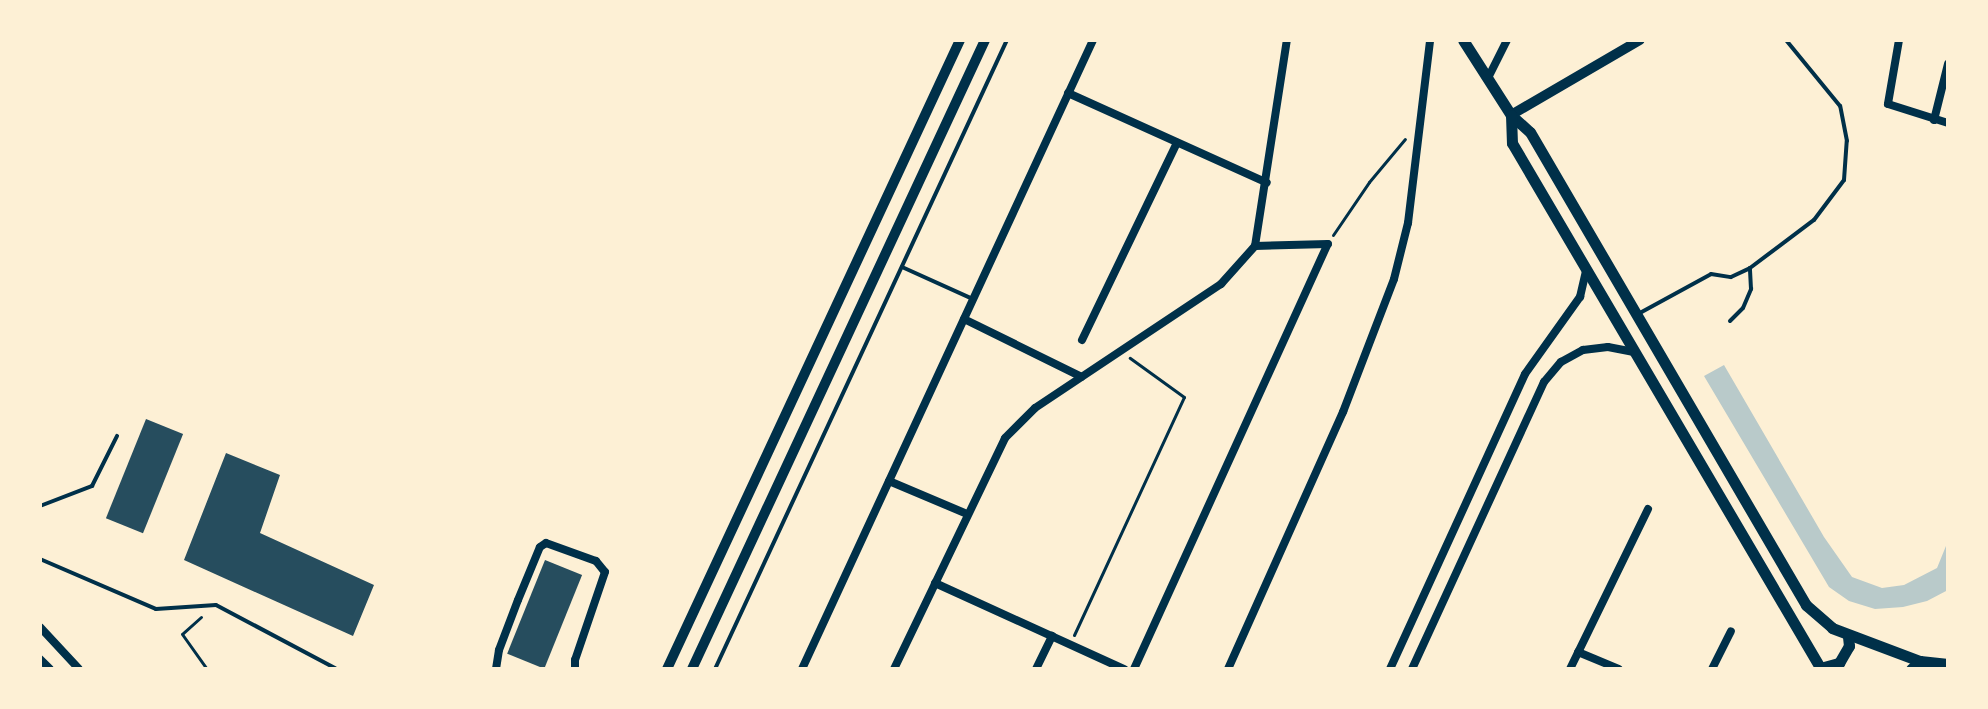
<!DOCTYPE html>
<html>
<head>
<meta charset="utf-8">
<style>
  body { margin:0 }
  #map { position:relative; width:1988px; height:709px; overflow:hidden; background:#fdf0d5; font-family:"Titillium Web",sans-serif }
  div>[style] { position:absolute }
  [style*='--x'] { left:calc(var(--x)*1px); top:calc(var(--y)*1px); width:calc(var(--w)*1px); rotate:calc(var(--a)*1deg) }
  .green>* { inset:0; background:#b9caca }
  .building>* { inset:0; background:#264d5e; transform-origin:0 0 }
  .path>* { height:3px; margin:-1.5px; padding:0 1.5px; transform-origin:1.5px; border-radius:1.5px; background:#003049 }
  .service>* { height:4px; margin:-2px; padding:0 2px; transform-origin:2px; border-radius:2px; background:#003049 }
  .minor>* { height:8px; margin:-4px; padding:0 4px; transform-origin:4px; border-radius:4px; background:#003049 }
  .tertiary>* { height:10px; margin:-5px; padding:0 5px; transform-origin:5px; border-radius:5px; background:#003049 }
  .secondary>* { height:11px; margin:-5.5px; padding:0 5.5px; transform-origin:5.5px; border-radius:5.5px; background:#003049 }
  span { translate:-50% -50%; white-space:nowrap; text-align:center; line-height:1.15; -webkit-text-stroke:8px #fdf0d5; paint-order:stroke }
  .frame { position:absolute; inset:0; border:42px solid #fdf0d5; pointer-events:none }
</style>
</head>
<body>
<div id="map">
  <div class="green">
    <i style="clip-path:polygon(1724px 365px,1824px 537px,1852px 577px,1882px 588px,1904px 585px,1937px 568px,1948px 541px,1948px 590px,1927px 601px,1903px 607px,1875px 609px,1849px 601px,1829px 587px,1704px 376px)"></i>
  </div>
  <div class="building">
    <i style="left:146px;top:419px;width:40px;height:107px;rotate:22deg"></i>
    <i style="clip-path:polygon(226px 453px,280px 475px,260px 533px,374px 585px,353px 636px,184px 560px)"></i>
    <i style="left:545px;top:560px;width:40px;height:101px;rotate:22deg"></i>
  </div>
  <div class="path">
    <i style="--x:1333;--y:235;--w:64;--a:-55.8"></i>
    <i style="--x:1369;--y:182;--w:56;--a:-50.1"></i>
    <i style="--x:201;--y:617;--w:25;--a:138"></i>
    <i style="--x:182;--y:634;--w:43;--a:54.5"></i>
    <i style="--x:1074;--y:635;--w:262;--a:-65.2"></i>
    <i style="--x:1184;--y:397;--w:67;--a:-144.2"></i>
  </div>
  <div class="service">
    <i style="--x:902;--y:267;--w:78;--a:24.3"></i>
    <i style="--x:1638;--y:314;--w:83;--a:-28.7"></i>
    <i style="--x:1711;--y:274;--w:20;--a:9"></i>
    <i style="--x:1731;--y:277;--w:21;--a:-25"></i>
    <i style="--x:1750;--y:268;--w:80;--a:-36.9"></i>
    <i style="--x:1814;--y:220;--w:50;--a:-53.1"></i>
    <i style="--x:1844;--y:180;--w:39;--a:-86"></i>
    <i style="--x:1847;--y:141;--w:36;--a:-101"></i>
    <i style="--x:1840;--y:106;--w:85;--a:-129.3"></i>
    <i style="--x:1730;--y:321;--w:18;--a:-45"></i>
    <i style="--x:1743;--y:308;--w:21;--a:-67"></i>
    <i style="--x:1751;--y:289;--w:21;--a:-93"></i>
    <i style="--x:40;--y:506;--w:56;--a:-21"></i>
    <i style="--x:92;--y:486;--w:56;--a:-63.4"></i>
    <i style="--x:40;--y:559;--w:126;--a:23.3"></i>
    <i style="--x:156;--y:609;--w:60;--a:-3.8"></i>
    <i style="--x:216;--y:605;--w:135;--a:27.9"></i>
    <i style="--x:715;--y:669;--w:693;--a:-65.1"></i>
  </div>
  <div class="minor">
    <i style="--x:1899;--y:40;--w:65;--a:99.8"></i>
    <i style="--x:1888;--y:104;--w:63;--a:17.6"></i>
    <i style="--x:1488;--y:78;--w:42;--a:-63.4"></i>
    <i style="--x:1068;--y:93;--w:218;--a:24.3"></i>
    <i style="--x:1934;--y:120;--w:58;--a:-76"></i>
    <i style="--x:964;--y:319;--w:131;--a:26.2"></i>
    <i style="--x:1082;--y:340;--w:219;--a:-64.3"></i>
    <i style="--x:889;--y:481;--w:85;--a:22.9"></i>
    <i style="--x:935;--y:583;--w:208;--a:24.5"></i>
    <i style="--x:40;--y:627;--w:57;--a:47.1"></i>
    <i style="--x:1578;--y:652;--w:44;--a:22.5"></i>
    <i style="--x:40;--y:659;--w:14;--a:45"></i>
    <i style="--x:496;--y:669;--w:19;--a:-81"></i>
    <i style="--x:499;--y:650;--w:53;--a:-69.2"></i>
    <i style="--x:518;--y:600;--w:57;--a:-67.5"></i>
    <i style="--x:540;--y:547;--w:7;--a:-34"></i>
    <i style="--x:546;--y:543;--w:53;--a:19.8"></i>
    <i style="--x:596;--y:561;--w:14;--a:51"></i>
    <i style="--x:605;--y:572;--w:93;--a:108.8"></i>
    <i style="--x:575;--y:660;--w:9;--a:90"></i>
    <i style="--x:802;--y:669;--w:693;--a:-65.17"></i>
    <i style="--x:894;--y:669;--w:256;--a:-64.3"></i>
    <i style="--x:1005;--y:438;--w:42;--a:-45"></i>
    <i style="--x:1035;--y:408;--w:224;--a:-33.7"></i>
    <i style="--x:1221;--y:284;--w:51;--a:-48.2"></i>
    <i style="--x:1255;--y:246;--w:208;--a:-81.2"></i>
    <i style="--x:1036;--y:669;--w:37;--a:-64"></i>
    <i style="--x:1134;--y:669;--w:467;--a:-65.5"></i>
    <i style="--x:1328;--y:244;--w:73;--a:178.4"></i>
    <i style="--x:1228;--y:669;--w:282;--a:-65.9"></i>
    <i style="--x:1343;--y:412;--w:142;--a:-69"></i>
    <i style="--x:1394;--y:279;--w:58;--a:-76"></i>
    <i style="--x:1408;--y:223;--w:184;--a:-83.1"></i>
    <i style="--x:1390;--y:669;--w:324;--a:-65.4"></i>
    <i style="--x:1525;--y:374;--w:95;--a:-54.5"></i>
    <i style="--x:1580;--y:297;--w:27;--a:-77"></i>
    <i style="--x:1412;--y:669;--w:316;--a:-65.3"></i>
    <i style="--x:1544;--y:382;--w:26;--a:-50"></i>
    <i style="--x:1561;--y:362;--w:25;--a:-29"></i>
    <i style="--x:1583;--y:350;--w:25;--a:-7"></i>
    <i style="--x:1608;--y:347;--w:25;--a:11"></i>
    <i style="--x:1570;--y:669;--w:178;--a:-64"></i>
    <i style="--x:1712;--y:669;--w:42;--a:-63.4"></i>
  </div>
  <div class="tertiary">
    <i style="--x:1511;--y:115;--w:149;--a:-30.2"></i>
    <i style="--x:667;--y:669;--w:694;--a:-65.02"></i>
    <i style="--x:692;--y:669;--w:694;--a:-65.02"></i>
  </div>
  <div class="secondary">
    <i style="--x:1463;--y:40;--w:89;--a:57.4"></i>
    <i style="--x:1511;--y:115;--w:25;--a:42"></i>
    <i style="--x:1530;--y:132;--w:548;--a:59.74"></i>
    <i style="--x:1806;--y:605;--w:35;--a:41"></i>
    <i style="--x:1832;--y:628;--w:94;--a:20.6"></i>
    <i style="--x:1511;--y:115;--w:28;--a:88"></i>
    <i style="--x:1512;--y:143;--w:610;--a:59.57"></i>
    <i style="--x:1820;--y:668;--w:20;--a:-15"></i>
    <i style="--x:1839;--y:663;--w:20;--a:-60"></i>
    <i style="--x:1849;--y:646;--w:10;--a:-96"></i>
    <i style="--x:1911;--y:669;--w:12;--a:-42"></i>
    <i style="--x:1920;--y:661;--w:28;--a:6"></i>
  </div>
  <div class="frame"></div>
</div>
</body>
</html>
